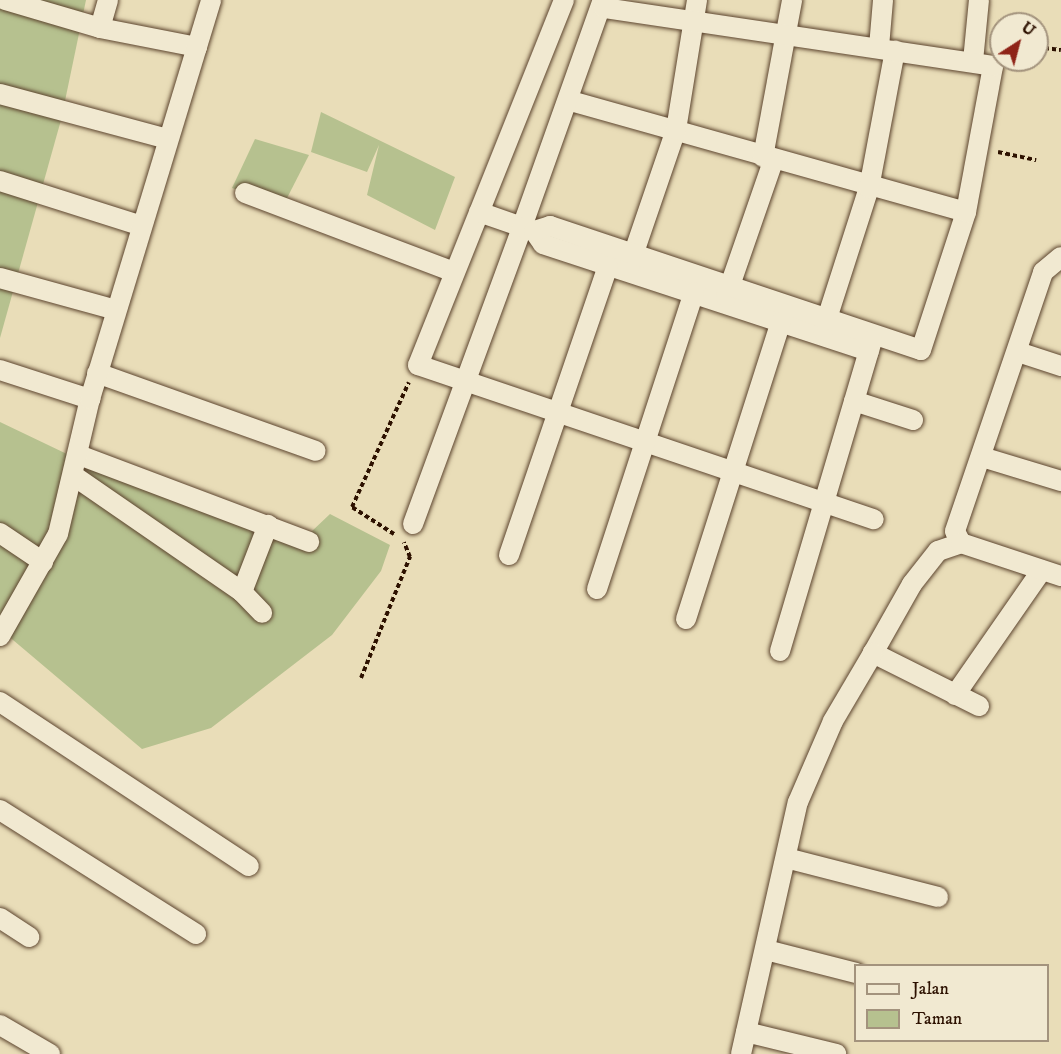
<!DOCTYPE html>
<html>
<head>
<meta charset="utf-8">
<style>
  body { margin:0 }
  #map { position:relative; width:1061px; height:1054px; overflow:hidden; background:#e9ddb8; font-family:"IM FELL DW Pica",serif }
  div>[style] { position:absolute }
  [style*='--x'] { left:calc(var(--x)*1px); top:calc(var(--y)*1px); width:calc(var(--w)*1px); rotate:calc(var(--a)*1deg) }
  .green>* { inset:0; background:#b6c18f }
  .path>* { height:4px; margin-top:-2px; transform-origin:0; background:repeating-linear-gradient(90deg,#2d1100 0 4.5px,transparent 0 7.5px) }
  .roads { filter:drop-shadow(0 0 2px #5c442e) drop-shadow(0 0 2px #5c442e) }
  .minor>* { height:20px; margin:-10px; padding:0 10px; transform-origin:10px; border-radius:10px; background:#f1e9d1 }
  span { translate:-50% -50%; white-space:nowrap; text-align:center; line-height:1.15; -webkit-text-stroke:4.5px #f1e9d1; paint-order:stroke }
  .legend { position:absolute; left:854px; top:964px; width:195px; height:78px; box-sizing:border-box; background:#f1e9d1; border:2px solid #a3937d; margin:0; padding:8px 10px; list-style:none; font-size:18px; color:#2d1100 }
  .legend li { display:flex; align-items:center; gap:12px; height:30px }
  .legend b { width:30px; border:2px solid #a3937d }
  .north { position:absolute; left:989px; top:12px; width:60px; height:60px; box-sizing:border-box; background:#f1e9d1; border:2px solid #a3937d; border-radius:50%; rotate:36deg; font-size:16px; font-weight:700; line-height:24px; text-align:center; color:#2d1100 }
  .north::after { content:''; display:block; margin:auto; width:21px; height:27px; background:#8f2418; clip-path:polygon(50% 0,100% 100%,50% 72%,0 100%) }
</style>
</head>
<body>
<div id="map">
  <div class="green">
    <i style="clip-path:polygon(0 0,86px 0,61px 120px,0 338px)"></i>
    <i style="clip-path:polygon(321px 112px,455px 177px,435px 230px,367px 195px,379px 145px,367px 172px,311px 152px)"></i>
    <i style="clip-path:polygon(255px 139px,309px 155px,284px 204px,232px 188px)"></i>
    <i style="clip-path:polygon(0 422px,138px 488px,273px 531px,311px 532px,330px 514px,390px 545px,381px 571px,332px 635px,211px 728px,142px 749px,0 629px)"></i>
  </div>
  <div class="path">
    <i style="--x:1037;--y:47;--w:24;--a:7"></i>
    <i style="--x:998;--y:152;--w:39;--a:12"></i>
    <i style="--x:394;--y:534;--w:50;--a:-147.3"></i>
    <i style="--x:352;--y:507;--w:137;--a:-65.5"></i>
    <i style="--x:361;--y:678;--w:131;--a:-68"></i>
    <i style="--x:410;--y:557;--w:16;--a:-112"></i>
  </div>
  <div class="roads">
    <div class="minor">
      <i style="--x:5;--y:0;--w:99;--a:16.4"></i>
      <i style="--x:100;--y:28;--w:99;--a:11.1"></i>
      <i style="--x:564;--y:0;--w:393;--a:111.8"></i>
      <i style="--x:418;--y:365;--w:481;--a:18.7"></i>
      <i style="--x:100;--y:28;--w:29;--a:-74"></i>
      <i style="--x:879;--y:47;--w:47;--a:-85.1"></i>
      <i style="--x:973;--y:61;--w:61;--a:-84.4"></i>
      <i style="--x:0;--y:94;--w:174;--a:15"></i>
      <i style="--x:571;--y:101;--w:410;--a:15.7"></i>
      <i style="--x:763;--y:157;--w:160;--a:-79.5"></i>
      <i style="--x:0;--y:181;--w:149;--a:17.6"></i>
      <i style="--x:245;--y:193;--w:223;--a:20.7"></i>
      <i style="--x:479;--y:212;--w:46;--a:19.2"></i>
      <i style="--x:522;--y:227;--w:241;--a:-70.4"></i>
      <i style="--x:534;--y:231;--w:16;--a:55"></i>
      <i style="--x:543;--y:244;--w:343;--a:18.2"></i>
      <i style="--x:629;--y:267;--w:145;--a:-71.1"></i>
      <i style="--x:676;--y:130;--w:132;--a:-80.8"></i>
      <i style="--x:0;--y:278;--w:120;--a:15.4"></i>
      <i style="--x:726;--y:297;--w:144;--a:-70.9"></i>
      <i style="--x:823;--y:331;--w:150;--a:-72.2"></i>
      <i style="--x:869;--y:188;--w:140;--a:-79.3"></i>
      <i style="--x:1018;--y:352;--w:45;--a:18"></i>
      <i style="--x:0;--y:370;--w:95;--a:17.9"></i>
      <i style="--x:97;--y:373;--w:232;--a:19.6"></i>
      <i style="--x:854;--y:401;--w:62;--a:17.9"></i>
      <i style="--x:79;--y:455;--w:246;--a:20.7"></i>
      <i style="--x:982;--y:457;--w:83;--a:16.9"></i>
      <i style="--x:74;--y:476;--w:204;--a:34.6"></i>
      <i style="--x:242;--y:592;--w:29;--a:46"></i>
      <i style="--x:413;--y:524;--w:316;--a:-69.8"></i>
      <i style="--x:522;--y:227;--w:13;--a:18"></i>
      <i style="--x:534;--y:231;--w:17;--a:-17"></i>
      <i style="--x:550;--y:226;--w:391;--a:18.5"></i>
      <i style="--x:921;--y:350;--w:145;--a:-71.9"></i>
      <i style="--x:966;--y:212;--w:148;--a:-79.5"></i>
      <i style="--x:993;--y:66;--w:394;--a:-171.5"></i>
      <i style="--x:0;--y:533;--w:52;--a:34"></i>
      <i style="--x:961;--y:543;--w:13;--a:-117"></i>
      <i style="--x:955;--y:531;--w:274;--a:-71.2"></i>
      <i style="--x:1043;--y:272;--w:23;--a:-40"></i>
      <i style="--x:509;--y:555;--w:305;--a:-71.1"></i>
      <i style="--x:597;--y:589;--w:312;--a:-71.9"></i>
      <i style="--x:242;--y:592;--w:72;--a:-68.8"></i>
      <i style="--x:686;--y:619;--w:312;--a:-72.3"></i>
      <i style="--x:0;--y:636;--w:117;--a:-60.4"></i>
      <i style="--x:58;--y:534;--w:139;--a:-76.7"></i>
      <i style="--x:90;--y:399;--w:417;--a:-73.1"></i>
      <i style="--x:780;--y:651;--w:324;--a:-73.5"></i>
      <i style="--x:955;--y:695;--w:152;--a:-55.2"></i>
      <i style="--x:0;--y:702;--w:298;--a:33.4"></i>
      <i style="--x:979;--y:706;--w:119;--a:-153.4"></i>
      <i style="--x:873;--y:653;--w:79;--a:-60.5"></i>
      <i style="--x:912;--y:584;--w:42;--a:-51.8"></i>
      <i style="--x:938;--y:551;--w:24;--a:-19"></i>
      <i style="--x:961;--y:543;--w:105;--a:18.3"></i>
      <i style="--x:0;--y:810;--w:232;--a:32.3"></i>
      <i style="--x:786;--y:858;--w:157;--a:14.4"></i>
      <i style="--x:0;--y:918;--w:35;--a:33"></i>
      <i style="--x:766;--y:950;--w:93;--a:14.3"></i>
      <i style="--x:0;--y:1025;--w:58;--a:30.1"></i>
      <i style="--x:746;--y:1032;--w:93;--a:13.7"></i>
      <i style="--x:741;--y:1054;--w:258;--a:-77.3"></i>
      <i style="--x:798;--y:802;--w:88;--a:-66.6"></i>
      <i style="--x:833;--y:721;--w:79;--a:-59.5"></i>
    </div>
  </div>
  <ul class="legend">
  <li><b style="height:8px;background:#f1e9d1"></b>Jalan</li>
  <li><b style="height:16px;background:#b6c18f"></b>Taman</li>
  </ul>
  <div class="north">U</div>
</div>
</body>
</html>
